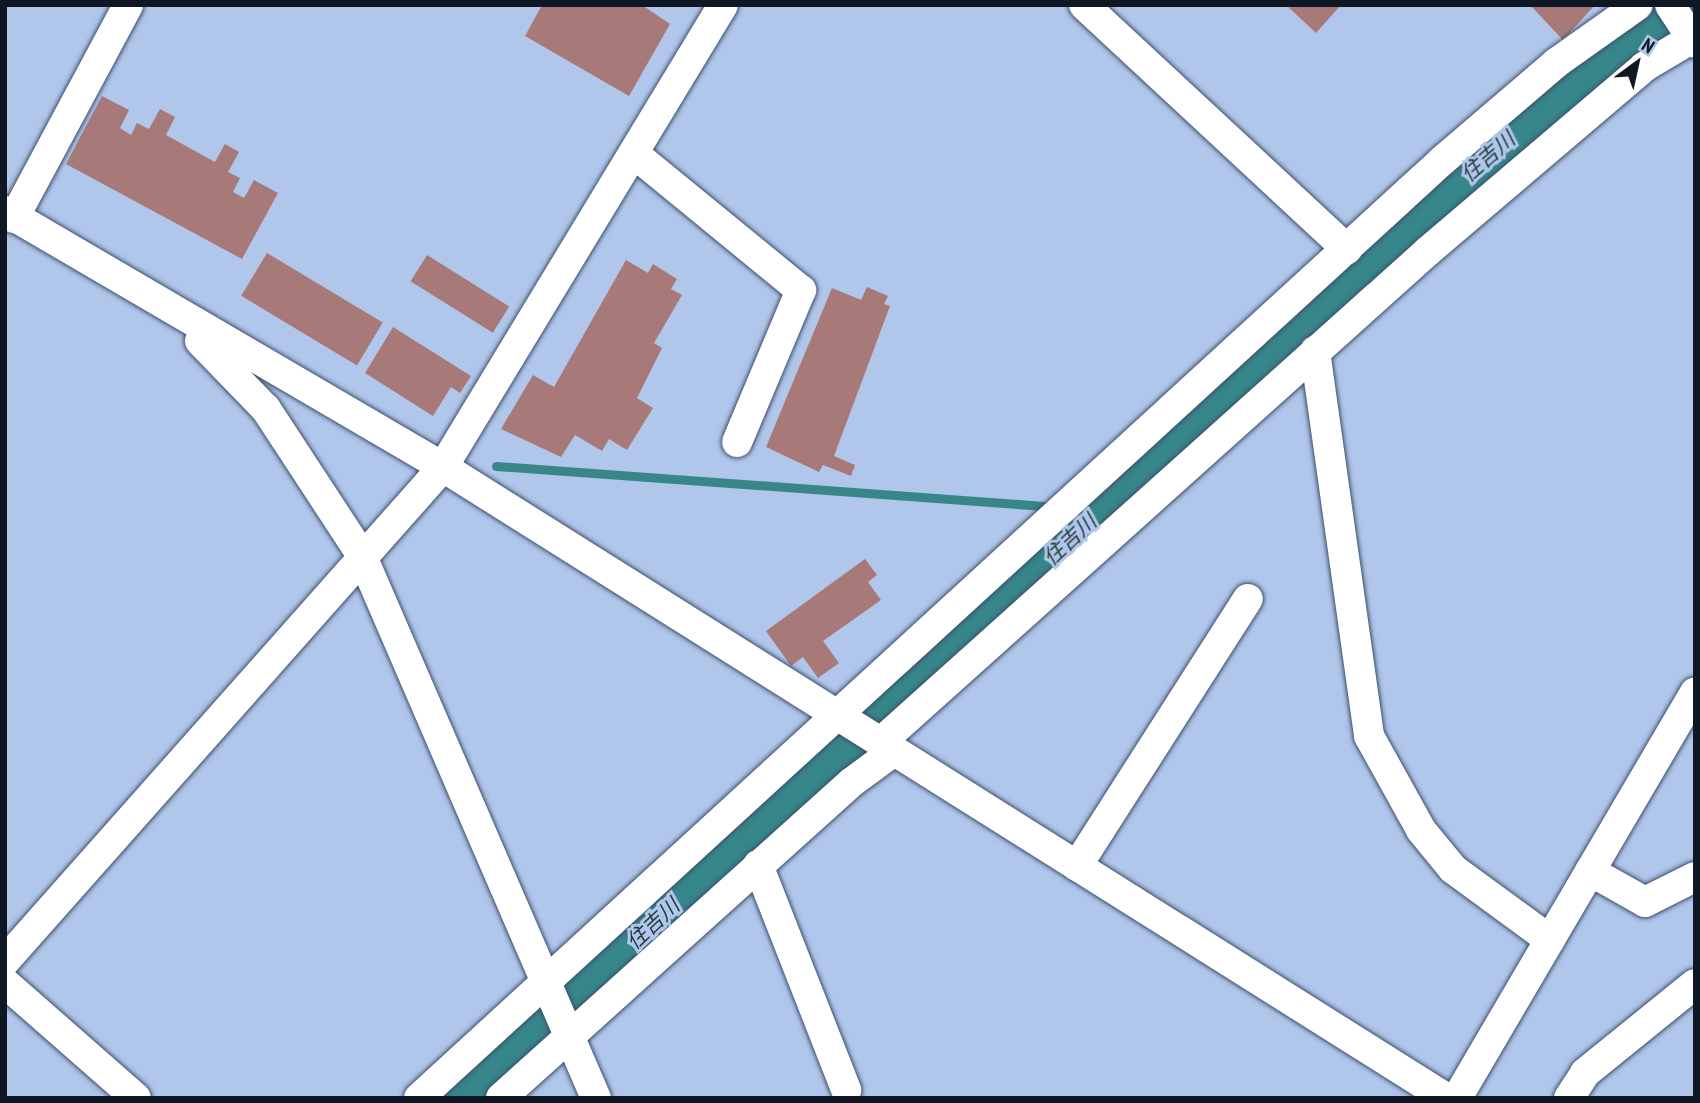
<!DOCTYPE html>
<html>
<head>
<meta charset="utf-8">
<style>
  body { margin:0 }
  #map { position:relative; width:1700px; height:1103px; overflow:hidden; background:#b0c6ea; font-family:"PT Sans Narrow","Noto Sans JP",sans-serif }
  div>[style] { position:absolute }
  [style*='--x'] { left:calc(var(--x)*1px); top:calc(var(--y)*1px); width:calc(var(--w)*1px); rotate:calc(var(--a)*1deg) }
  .stream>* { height:9px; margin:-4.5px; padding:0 4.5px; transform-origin:4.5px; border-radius:4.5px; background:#37868a }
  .river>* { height:54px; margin:-27px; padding:0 27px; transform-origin:27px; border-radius:27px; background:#37868a }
  .building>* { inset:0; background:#a77a79; transform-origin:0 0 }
  .roads { filter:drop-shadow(0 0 2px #3c4f6e) drop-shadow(0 0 2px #3c4f6e) }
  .minor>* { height:30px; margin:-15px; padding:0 15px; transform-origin:15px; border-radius:15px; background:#fff }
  span { translate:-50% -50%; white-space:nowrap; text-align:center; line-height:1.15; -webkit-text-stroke:6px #b0c6ea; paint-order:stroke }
  .water-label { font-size:21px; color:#223c3d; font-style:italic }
  .frame { position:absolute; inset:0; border:7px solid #0f1724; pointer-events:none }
  .north { position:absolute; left:1602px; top:28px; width:70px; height:70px; -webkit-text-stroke:5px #b0c6ea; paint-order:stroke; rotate:33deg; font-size:19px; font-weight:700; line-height:28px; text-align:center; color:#0f1724 }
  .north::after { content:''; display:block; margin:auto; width:24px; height:32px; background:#0f1724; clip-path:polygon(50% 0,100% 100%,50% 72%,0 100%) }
</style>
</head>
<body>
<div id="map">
  <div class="stream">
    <i style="--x:496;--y:466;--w:549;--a:4.17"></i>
    <i style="--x:1086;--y:509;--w:14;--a:4"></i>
  </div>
  <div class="river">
    <i style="--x:465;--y:1098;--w:1400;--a:-42.71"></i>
    <i style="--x:1494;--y:148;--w:245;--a:-35.7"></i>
  </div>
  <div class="building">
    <i style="clip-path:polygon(542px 5px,642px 5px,670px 24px,629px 96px,525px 36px)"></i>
    <i style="clip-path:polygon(1286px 5px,1341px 5px,1316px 33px)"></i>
    <i style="clip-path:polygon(1530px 5px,1595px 5px,1563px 40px)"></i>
    <i style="clip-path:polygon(102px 96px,129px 110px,120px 128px,131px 135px,137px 123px,149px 129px,160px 109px,175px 117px,166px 135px,215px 162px,225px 144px,239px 152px,228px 172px,240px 178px,233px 192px,244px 198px,254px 180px,278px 193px,242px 259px,66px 164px)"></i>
    <i style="left:267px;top:253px;width:135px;height:50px;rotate:31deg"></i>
    <i style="left:427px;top:255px;width:97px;height:31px;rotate:32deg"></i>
    <i style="clip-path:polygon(626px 260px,648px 273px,653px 264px,677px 279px,671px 289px,682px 295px,654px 343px,662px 348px,637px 398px,653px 408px,627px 450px,609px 439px,602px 451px,575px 435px,561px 457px,501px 429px,533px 375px,554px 387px)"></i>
    <i style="clip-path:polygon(867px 287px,888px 296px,884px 304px,890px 306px,834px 456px,855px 465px,851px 476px,823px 465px,819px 472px,766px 447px,832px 288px,861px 300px)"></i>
    <i style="clip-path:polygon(393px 327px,471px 376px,460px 393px,451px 387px,433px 416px,365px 373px)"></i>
    <i style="clip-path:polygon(865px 559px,877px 575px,868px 582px,881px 600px,823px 641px,839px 663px,818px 678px,803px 657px,791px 666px,766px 631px)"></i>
  </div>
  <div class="roads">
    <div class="minor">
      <i style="--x:1084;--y:5;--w:359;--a:42.9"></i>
      <i style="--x:1670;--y:5;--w:45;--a:56.7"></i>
      <i style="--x:637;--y:156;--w:212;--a:39.3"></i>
      <i style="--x:801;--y:290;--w:165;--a:112.8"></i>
      <i style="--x:5;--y:211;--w:507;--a:30.31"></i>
      <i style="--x:443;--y:467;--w:1185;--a:32.17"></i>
      <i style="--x:14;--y:218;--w:242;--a:-61.8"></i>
      <i style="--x:200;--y:341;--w:95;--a:45.9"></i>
      <i style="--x:266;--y:409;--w:173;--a:56.8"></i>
      <i style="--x:361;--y:554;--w:593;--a:66.64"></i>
      <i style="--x:1315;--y:351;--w:389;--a:82"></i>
      <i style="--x:1369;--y:736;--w:107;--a:61"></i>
      <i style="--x:1421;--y:830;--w:50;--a:50.6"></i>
      <i style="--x:1453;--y:869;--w:120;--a:36.2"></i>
      <i style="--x:881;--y:742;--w:735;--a:-41.91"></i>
      <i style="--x:1428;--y:251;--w:284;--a:-40.4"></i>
      <i style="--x:1644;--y:67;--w:55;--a:-30.8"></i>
      <i style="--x:758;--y:865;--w:242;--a:68.6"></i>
      <i style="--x:1077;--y:866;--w:317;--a:-57.4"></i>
      <i style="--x:1590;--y:871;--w:63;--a:29.4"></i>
      <i style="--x:1645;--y:902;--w:56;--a:-26.6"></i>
      <i style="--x:5;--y:961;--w:660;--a:-48.44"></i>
      <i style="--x:443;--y:467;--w:540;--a:-58.78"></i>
      <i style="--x:5;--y:983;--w:174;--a:41.3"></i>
      <i style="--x:419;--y:1098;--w:1389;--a:-42.49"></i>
      <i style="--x:1443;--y:160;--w:149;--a:-40.6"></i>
      <i style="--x:1556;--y:63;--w:100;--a:-35.3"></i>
      <i style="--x:501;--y:1098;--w:472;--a:-42"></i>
      <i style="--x:852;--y:782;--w:52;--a:-36.4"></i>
      <i style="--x:1457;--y:1098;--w:470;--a:-59.6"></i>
      <i style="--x:1569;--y:1098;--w:30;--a:-57"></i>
      <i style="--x:1585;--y:1073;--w:141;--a:-39"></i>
    </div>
  </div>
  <div class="water-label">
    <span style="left:1488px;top:157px;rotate:-41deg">住吉川</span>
    <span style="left:1070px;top:540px;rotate:-43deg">住吉川</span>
    <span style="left:653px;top:924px;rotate:-43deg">住吉川</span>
  </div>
  <div class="frame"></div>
  <div class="north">N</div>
</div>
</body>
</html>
